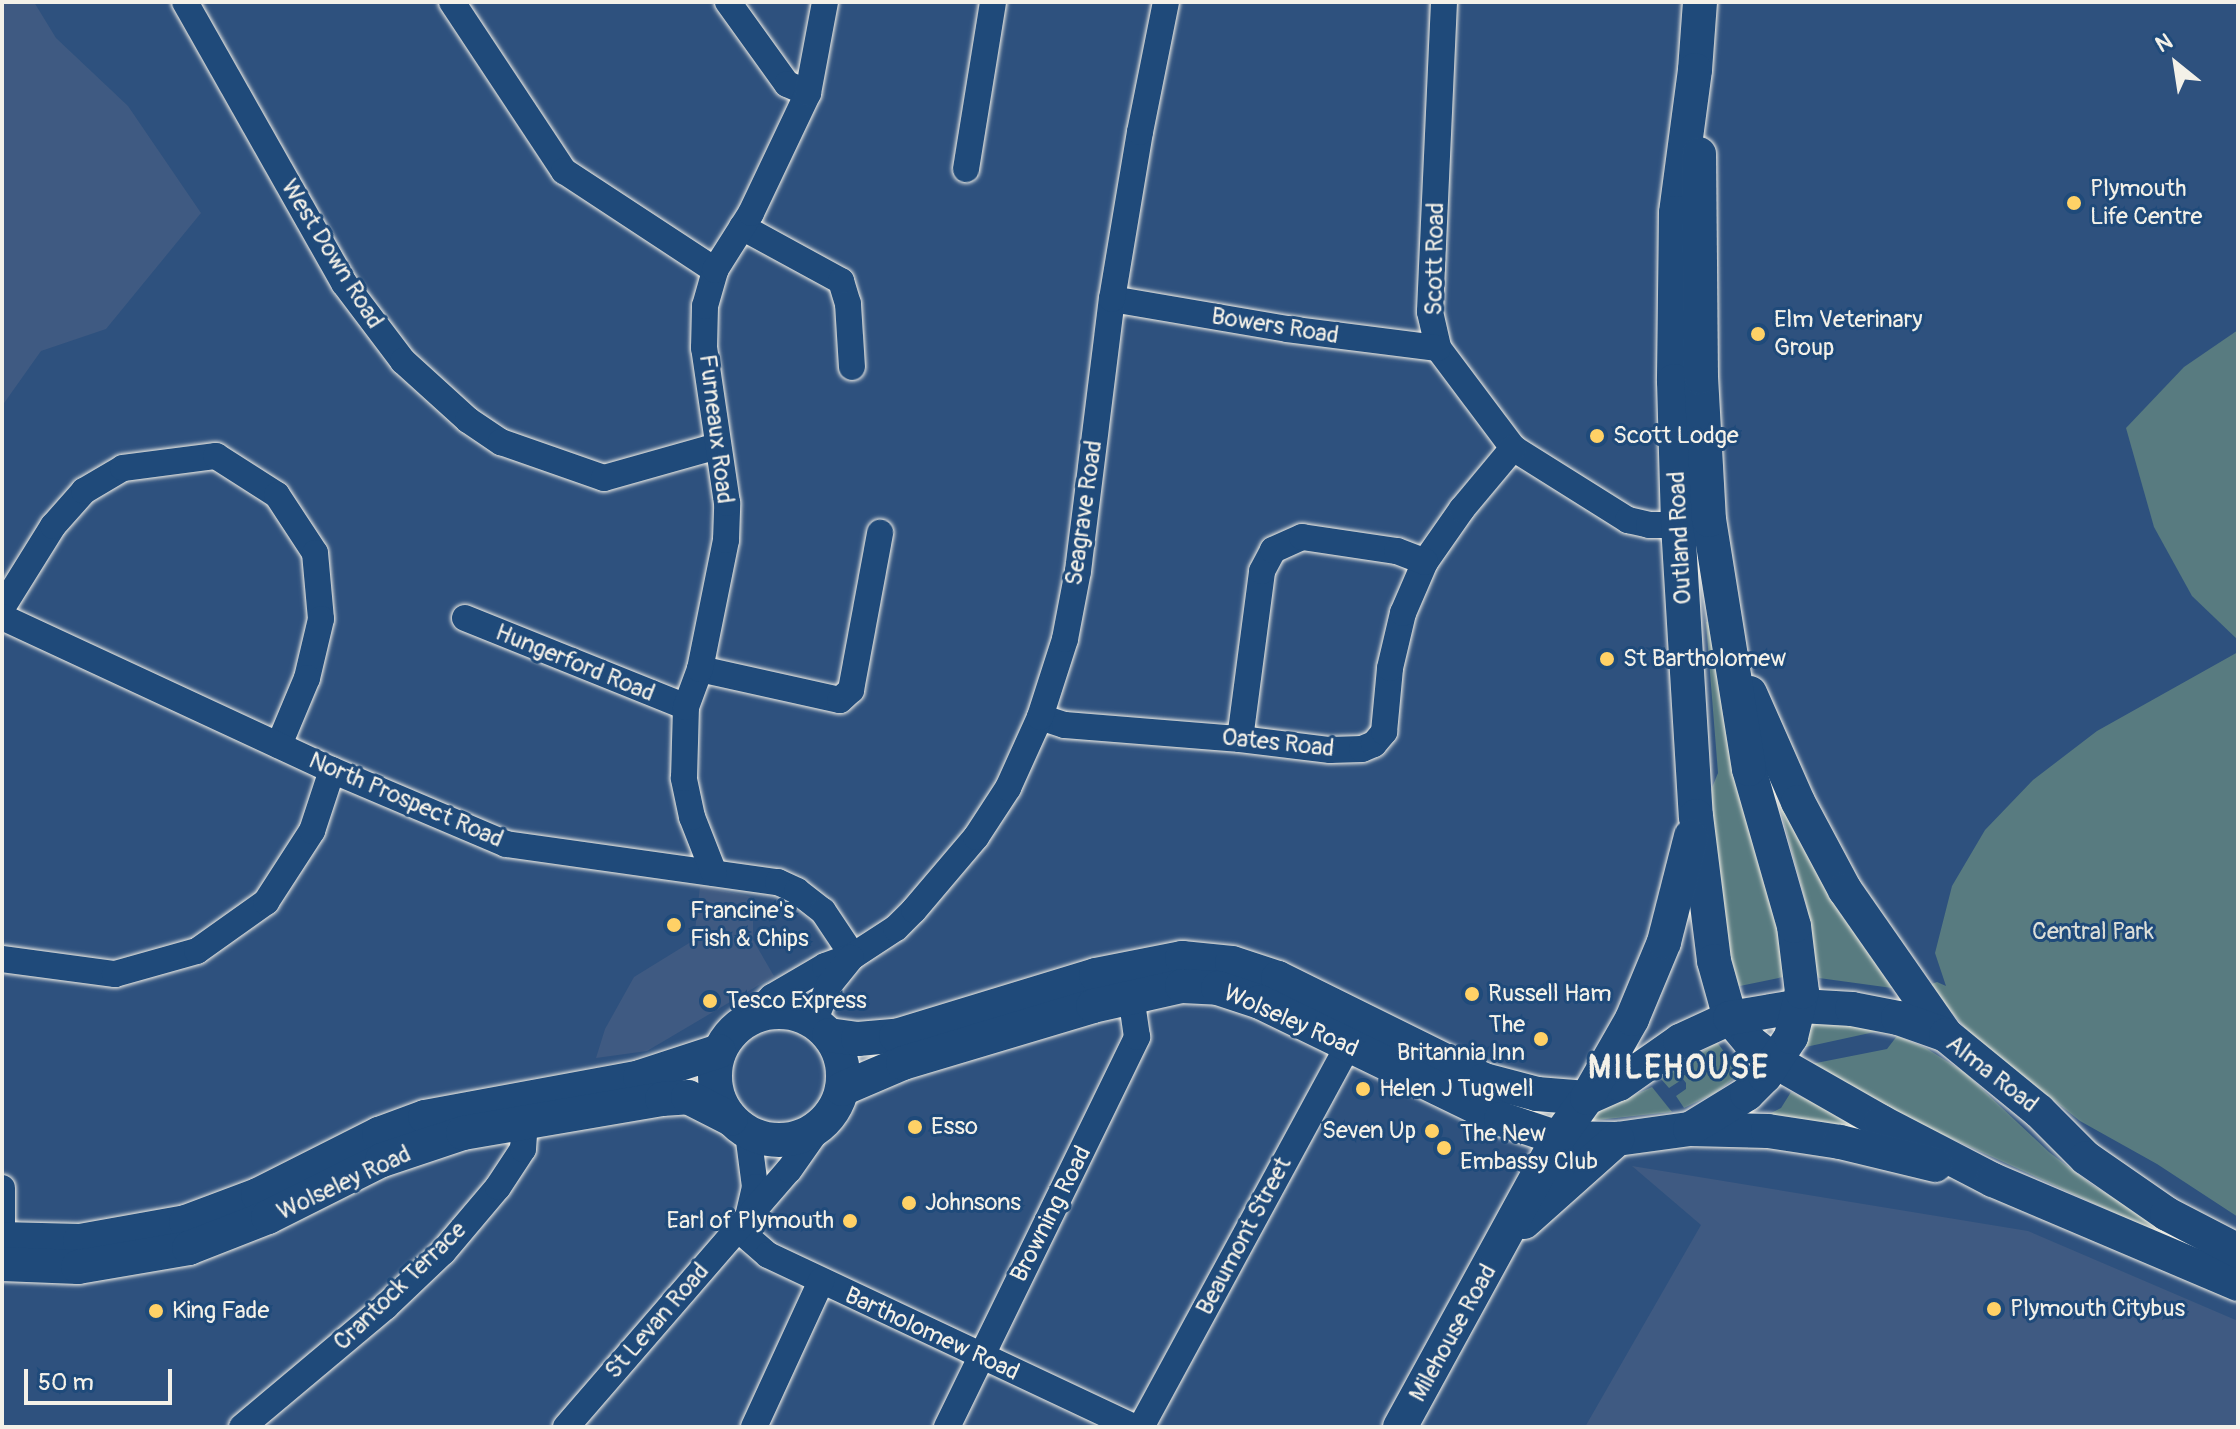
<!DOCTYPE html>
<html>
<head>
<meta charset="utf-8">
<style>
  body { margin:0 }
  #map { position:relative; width:2240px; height:1429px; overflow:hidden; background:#2e517e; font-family:Pangolin,sans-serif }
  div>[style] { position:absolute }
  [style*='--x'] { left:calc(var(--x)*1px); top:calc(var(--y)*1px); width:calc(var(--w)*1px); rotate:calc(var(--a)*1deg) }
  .built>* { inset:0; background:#3f5a82 }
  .green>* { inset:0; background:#587b80 }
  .roads { filter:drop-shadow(0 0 2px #f4f1e8) drop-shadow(0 0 2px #f4f1e8) }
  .minor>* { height:26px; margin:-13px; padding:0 13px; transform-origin:13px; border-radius:13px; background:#1f4a7a }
  .major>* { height:34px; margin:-17px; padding:0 17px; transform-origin:17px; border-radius:17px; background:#1f4a7a }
  .major>.ring { margin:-17px; padding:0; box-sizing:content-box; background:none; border:34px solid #1f4a7a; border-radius:50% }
  .dots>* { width:22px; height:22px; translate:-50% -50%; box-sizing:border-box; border:4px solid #1f4a7a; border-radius:50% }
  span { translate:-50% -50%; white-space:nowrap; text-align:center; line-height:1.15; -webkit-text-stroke:6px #1f4a7a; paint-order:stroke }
  .poi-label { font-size:24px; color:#f4f1e8 }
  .left { translate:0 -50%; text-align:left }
  .right { translate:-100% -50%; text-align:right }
  .street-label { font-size:24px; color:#f4f1e8 }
  .park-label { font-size:24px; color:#dddfd8 }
  .district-label { font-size:32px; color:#f4f1e8; font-weight:700; letter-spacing:2px }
  .frame { position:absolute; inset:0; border:4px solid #f4f1e8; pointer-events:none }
  .north { position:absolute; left:2136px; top:24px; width:80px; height:80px; -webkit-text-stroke:6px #1f4a7a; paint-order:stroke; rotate:330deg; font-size:22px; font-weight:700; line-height:32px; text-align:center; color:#f4f1e8 }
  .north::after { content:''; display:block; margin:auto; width:28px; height:36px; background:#f4f1e8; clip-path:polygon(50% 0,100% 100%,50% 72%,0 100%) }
  .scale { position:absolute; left:24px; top:1369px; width:148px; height:36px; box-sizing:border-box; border:4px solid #f4f1e8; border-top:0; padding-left:10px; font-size:24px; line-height:28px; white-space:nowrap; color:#f4f1e8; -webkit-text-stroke:6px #1f4a7a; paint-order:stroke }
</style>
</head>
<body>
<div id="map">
  <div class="built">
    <i style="clip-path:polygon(2px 2px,34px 2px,56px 38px,128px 106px,201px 213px,106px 329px,41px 351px,2px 406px)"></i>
    <i style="clip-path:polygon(700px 886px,753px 897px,753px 940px,774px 976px,647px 1051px,596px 1058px,605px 1029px,634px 977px,694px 940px)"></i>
    <i style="clip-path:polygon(1632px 1166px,2028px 1231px,2238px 1321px,2238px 1427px,1585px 1427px,1701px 1225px)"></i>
  </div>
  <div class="green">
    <i style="clip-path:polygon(2238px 330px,2238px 640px,2192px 596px,2154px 527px,2126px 428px,2184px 367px)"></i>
    <i style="clip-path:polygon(1711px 621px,1772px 891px,1783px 966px,1783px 977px,1735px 987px,1725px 947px,1711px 790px,1718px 773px,1706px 622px)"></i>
    <i style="clip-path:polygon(2238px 652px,2238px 1217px,2157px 1164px,2080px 1121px,1970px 1034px,1929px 985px,1937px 982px,1946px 986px,1935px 953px,1952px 886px,1985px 830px,2033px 780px,2097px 731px)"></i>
    <i style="clip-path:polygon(1779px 804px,1780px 804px,1898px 986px,1892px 988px,1819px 978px,1816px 973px,1807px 907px)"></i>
    <i style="clip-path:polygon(1808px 1016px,1879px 1031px,1801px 1048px)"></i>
    <i style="clip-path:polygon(1897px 1036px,1926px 1048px,1964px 1072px,2049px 1152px,2092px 1185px,2214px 1258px,1902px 1116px,1811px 1064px,1887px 1049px)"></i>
    <i style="clip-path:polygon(1717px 1042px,1740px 1074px,1715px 1093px,1684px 1108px,1676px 1096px,1686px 1089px,1686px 1083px,1683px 1079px,1669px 1088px,1661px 1079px)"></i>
    <i style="clip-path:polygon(1652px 1087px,1672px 1112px,1588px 1121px,1599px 1111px)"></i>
    <i style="clip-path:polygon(1791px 1092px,1886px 1136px,1769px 1114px,1781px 1108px)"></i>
  </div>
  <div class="roads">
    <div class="minor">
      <i style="--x:185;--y:2;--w:323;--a:60.5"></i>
      <i style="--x:344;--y:283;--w:98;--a:52.9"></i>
      <i style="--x:403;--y:361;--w:88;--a:42.2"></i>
      <i style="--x:468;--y:420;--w:40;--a:34"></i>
      <i style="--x:501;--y:442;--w:109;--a:19.3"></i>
      <i style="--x:604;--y:478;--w:117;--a:-15.8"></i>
      <i style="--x:452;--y:2;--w:203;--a:56.5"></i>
      <i style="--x:564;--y:171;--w:181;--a:33.3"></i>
      <i style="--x:728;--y:2;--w:101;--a:54.3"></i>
      <i style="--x:787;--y:84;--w:23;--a:23"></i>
      <i style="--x:1444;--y:2;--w:310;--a:92.6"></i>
      <i style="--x:1430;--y:312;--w:37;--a:77"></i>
      <i style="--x:1438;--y:348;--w:125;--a:53.1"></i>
      <i style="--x:1513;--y:448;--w:136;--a:32.1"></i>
      <i style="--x:1628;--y:520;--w:22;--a:13"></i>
      <i style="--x:1649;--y:525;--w:29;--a:0"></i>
      <i style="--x:966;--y:169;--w:169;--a:-80.8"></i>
      <i style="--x:742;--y:227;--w:113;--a:28.6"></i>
      <i style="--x:841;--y:281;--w:24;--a:73"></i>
      <i style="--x:848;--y:304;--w:63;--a:86.4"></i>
      <i style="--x:1112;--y:299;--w:178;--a:9.7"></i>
      <i style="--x:1287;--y:329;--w:152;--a:7.2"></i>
      <i style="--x:2;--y:608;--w:97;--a:-58.1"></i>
      <i style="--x:53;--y:526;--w:47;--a:-48.5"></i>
      <i style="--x:84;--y:491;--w:45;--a:-30.5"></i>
      <i style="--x:123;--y:468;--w:94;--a:-7.4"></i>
      <i style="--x:216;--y:456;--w:72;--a:32.6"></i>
      <i style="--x:277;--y:495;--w:69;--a:56.8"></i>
      <i style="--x:315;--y:553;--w:66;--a:84.8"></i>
      <i style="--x:321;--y:619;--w:61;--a:103.3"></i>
      <i style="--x:307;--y:678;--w:73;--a:112.7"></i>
      <i style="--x:2;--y:617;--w:364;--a:24.9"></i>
      <i style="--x:332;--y:770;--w:189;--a:23"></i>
      <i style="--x:506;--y:844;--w:275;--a:8"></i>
      <i style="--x:778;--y:882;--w:21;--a:25"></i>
      <i style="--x:797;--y:891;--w:33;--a:38"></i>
      <i style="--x:823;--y:911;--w:54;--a:56.3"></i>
      <i style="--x:465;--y:618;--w:238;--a:21.9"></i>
      <i style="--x:700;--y:669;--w:143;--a:12.5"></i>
      <i style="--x:840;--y:700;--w:15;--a:-42"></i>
      <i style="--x:851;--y:690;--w:160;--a:-79.5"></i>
      <i style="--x:1040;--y:717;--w:26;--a:18"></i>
      <i style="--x:1065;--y:725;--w:176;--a:4.6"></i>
      <i style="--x:1240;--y:739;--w:91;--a:7"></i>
      <i style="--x:1330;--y:750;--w:32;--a:-2"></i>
      <i style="--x:1362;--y:749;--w:13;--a:-23"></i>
      <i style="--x:1374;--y:744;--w:16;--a:-50"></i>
      <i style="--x:1384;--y:732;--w:64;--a:-84.6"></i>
      <i style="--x:1390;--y:668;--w:57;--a:-76.7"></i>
      <i style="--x:1403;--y:613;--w:56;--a:-66.7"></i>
      <i style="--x:1425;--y:562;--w:65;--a:-55.1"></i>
      <i style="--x:1462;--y:509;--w:80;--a:-50.1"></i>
      <i style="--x:1240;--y:739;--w:169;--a:-82.5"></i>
      <i style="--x:1262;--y:571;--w:24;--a:-62"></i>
      <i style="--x:1273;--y:550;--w:32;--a:-24"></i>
      <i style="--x:1302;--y:537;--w:96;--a:8.4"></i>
      <i style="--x:1397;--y:551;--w:30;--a:21"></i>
      <i style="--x:714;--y:873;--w:60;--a:-111.4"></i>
      <i style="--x:692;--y:817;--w:40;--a:-102"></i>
      <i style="--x:684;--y:778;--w:71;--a:-88.4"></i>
      <i style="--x:686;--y:707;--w:40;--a:-69.8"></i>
      <i style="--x:700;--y:669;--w:132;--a:-78.6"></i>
      <i style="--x:726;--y:540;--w:37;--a:-88"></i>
      <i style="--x:727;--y:503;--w:157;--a:-98.4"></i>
      <i style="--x:704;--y:348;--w:42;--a:-88.6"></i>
      <i style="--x:705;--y:306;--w:37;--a:-74"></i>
      <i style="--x:715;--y:270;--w:67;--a:-57.7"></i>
      <i style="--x:751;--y:213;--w:133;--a:-64.6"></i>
      <i style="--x:808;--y:93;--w:93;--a:-79.4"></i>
      <i style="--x:2;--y:959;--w:114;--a:7.6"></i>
      <i style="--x:115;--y:974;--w:85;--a:-15.7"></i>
      <i style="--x:197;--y:951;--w:85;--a:-35.4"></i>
      <i style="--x:266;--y:902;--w:85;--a:-57.1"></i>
      <i style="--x:312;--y:831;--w:64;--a:-71.8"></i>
      <i style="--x:751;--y:1018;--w:30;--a:-45"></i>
      <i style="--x:772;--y:997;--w:61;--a:-30.3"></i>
      <i style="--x:825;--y:966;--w:30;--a:-20"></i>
      <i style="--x:853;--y:956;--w:51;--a:-33.1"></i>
      <i style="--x:896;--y:928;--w:25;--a:-45"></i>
      <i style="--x:914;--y:910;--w:96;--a:-49.7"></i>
      <i style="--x:976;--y:837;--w:59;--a:-56.9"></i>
      <i style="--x:1008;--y:788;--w:78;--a:-65.7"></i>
      <i style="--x:1040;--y:717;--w:82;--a:-72.2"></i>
      <i style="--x:1065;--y:639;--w:69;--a:-79.2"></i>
      <i style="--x:1078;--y:571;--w:274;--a:-82.9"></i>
      <i style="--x:1112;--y:299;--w:169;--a:-80.5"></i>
      <i style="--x:1140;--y:132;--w:133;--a:-78.7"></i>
      <i style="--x:814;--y:1022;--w:40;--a:-68"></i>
      <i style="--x:829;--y:985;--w:35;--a:-51"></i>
      <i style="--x:748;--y:1133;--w:54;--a:82.6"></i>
      <i style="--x:755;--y:1187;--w:28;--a:103"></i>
      <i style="--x:2;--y:1188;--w:35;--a:90"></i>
      <i style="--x:737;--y:1228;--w:41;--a:41.1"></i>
      <i style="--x:768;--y:1255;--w:404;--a:25.2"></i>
      <i style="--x:242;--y:1427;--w:187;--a:-40"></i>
      <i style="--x:385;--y:1307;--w:80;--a:-43.5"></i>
      <i style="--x:443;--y:1252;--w:85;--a:-49.8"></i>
      <i style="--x:498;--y:1187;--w:45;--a:-56.7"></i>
      <i style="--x:523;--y:1149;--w:27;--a:-86"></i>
      <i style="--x:566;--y:1427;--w:340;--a:-49.1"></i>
      <i style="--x:789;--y:1170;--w:57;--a:-54.9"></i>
      <i style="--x:754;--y:1427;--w:161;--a:-65.3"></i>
      <i style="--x:947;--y:1427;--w:434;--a:-64"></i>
      <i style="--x:1137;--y:1037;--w:41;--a:-98.3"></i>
      <i style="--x:1141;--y:1427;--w:434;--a:-61.5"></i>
    </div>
    <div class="major">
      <i style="--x:1700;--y:2;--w:68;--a:94.2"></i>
      <i style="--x:1695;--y:70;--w:144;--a:97.6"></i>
      <i style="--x:1676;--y:213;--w:168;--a:90.7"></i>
      <i style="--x:1674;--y:381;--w:144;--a:88.4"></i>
      <i style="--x:1678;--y:525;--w:292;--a:86.5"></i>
      <i style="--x:1696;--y:816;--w:146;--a:82.9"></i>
      <i style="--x:1714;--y:961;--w:59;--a:74.3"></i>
      <i style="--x:1730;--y:1018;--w:31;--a:50"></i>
      <i style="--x:1750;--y:1042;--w:33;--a:38"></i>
      <i style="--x:1776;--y:1062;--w:121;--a:29.7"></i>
      <i style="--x:1881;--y:1122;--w:126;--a:27.4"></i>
      <i style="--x:1993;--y:1180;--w:266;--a:23"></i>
      <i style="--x:1750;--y:693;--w:119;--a:66.2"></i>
      <i style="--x:1798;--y:802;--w:100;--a:61.9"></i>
      <i style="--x:1845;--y:890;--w:177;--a:55.1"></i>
      <i class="ring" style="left:715px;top:1012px;width:94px;height:94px"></i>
      <i style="--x:829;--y:1035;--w:29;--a:8"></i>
      <i style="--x:858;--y:1039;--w:38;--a:-5"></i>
      <i style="--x:896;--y:1036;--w:209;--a:-17"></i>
      <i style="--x:1096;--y:975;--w:88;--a:-11.2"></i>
      <i style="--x:1182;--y:958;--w:50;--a:5.7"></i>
      <i style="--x:1232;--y:963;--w:48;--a:18.1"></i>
      <i style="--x:1278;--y:978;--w:230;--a:26.3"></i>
      <i style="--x:1484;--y:1080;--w:55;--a:14.8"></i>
      <i style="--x:1537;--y:1094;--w:50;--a:4.6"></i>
      <i style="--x:1587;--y:1098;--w:35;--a:-24"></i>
      <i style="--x:1619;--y:1084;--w:75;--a:-35.2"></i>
      <i style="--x:1680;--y:1041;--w:55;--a:-24.7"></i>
      <i style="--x:1730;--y:1018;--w:72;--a:-9.6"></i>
      <i style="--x:1801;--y:1006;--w:51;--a:3.4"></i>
      <i style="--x:1852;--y:1009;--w:47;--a:11.1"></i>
      <i style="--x:1898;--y:1018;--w:51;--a:19.5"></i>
      <i style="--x:1946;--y:1035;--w:120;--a:39.3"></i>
      <i style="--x:2039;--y:1111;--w:66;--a:45"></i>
      <i style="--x:2086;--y:1158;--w:98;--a:34.7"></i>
      <i style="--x:2167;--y:1214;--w:80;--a:27.5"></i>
      <i style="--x:842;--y:1089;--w:66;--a:-23.1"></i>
      <i style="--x:903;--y:1063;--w:198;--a:-16.7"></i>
      <i style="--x:1093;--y:1006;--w:91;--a:-12.7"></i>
      <i style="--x:1182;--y:986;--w:36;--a:3"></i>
      <i style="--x:1218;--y:988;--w:44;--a:18.4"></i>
      <i style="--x:1260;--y:1002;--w:268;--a:25.9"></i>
      <i style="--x:1501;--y:1119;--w:60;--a:18.4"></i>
      <i style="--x:1558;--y:1138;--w:59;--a:1"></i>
      <i style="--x:1617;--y:1139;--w:74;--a:-7.8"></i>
      <i style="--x:1690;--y:1129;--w:78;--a:1.5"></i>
      <i style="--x:1768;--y:1131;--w:73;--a:8.7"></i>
      <i style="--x:1840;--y:1142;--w:98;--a:13.6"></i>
      <i style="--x:1690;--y:1129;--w:67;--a:-31.6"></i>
      <i style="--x:1747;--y:1094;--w:25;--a:-45"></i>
      <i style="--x:1765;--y:1076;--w:47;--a:-56.3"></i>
      <i style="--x:1791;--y:1037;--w:46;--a:-76.3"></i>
      <i style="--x:1802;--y:992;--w:66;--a:-96.9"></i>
      <i style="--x:1794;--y:926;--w:163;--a:-106"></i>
      <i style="--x:1749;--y:769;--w:252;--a:-99.1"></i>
      <i style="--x:1709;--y:520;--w:143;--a:-93.2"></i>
      <i style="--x:1701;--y:377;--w:223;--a:-90.5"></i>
      <i style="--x:1524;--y:1222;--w:125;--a:-41.7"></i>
      <i style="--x:2;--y:1239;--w:78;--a:1.5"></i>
      <i style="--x:80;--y:1241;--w:108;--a:-10.2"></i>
      <i style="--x:186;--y:1222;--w:77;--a:-20.6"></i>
      <i style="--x:258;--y:1195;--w:136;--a:-26.8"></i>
      <i style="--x:379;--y:1134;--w:49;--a:-20.3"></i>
      <i style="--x:425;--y:1117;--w:219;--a:-10.5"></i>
      <i style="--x:640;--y:1077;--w:83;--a:-18.2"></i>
      <i style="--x:2;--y:1264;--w:76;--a:2.3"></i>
      <i style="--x:78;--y:1267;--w:113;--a:-9.7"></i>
      <i style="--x:189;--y:1248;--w:85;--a:-21.4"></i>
      <i style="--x:268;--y:1217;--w:127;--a:-26.6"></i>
      <i style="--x:382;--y:1160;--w:85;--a:-18.4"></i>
      <i style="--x:463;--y:1133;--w:202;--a:-9.7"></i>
      <i style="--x:662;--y:1099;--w:26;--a:-4"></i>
      <i style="--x:688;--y:1097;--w:48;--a:27.1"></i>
      <i style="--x:1400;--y:1427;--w:329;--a:-61.3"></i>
      <i style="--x:1558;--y:1138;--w:49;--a:-54.1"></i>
      <i style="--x:1587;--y:1098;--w:91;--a:-60.3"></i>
      <i style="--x:1632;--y:1019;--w:83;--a:-67.4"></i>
      <i style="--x:1664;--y:942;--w:109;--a:-75.7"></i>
    </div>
  </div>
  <div class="dots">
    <i style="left:2074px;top:203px;background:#ffd166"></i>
    <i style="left:1758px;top:334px;background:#ffd166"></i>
    <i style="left:1597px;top:436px;background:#ffd166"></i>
    <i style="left:1607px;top:659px;background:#ffd166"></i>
    <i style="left:674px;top:925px;background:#ffd166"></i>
    <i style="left:1472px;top:994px;background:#ffd166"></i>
    <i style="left:710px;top:1001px;background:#ffd166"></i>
    <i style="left:1541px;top:1039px;background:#ffd166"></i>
    <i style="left:1363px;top:1089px;background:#ffd166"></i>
    <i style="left:915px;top:1127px;background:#ffd166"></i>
    <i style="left:1432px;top:1131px;background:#ffd166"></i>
    <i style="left:1444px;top:1148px;background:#ffd166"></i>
    <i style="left:909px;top:1203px;background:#ffd166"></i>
    <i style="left:850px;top:1221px;background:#ffd166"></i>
    <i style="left:1994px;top:1309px;background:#ffd166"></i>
    <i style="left:156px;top:1311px;background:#ffd166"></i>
  </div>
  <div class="poi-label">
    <span class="left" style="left:2090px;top:203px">Plymouth<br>Life Centre</span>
    <span class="left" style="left:1774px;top:334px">Elm Veterinary<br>Group</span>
    <span class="left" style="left:1613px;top:436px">Scott Lodge</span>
    <span class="left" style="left:1623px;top:659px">St Bartholomew</span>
    <span class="left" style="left:690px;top:925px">Francine's<br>Fish &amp; Chips</span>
    <span class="left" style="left:1488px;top:994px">Russell Ham</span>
    <span class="left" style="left:726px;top:1001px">Tesco Express</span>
    <span class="right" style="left:1525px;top:1039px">The<br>Britannia Inn</span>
    <span class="left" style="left:1379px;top:1089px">Helen J Tugwell</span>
    <span class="left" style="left:931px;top:1127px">Esso</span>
    <span class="right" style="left:1416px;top:1131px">Seven Up</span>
    <span class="left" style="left:1460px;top:1148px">The New<br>Embassy Club</span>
    <span class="left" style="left:925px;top:1203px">Johnsons</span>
    <span class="right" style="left:834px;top:1221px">Earl of Plymouth</span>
    <span class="left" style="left:2010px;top:1309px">Plymouth Citybus</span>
    <span class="left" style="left:172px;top:1311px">King Fade</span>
  </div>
  <div class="street-label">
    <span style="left:332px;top:254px;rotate:58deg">West Down Road</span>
    <span style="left:1435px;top:259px;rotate:-89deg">Scott Road</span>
    <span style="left:1275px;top:326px;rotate:9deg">Bowers Road</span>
    <span style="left:716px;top:429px;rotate:83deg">Furneaux Road</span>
    <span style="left:1084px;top:513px;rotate:-82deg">Seagrave Road</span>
    <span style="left:1680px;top:538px;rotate:-93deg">Outland Road</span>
    <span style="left:575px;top:663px;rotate:22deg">Hungerford Road</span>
    <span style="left:1278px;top:743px;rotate:6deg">Oates Road</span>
    <span style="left:406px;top:800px;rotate:23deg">North Prospect Road</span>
    <span style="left:1291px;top:1021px;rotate:24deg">Wolseley Road</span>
    <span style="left:1992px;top:1074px;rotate:38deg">Alma Road</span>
    <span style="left:344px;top:1183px;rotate:-25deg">Wolseley Road</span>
    <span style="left:1051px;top:1214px;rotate:-63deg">Browning Road</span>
    <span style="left:1244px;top:1236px;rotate:-62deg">Beaumont Street</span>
    <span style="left:400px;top:1286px;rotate:-44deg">Crantock Terrace</span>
    <span style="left:657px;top:1321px;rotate:-49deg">St Levan Road</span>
    <span style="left:1453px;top:1333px;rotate:-61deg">Milehouse Road</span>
    <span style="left:932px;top:1334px;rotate:25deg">Bartholomew Road</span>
  </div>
  <div class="park-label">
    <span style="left:2093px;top:932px">Central Park</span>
  </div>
  <div class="district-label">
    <span style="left:1679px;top:1068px">MILEHOUSE</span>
  </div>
  <div class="frame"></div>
  <div class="north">N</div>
  <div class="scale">50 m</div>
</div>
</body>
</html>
